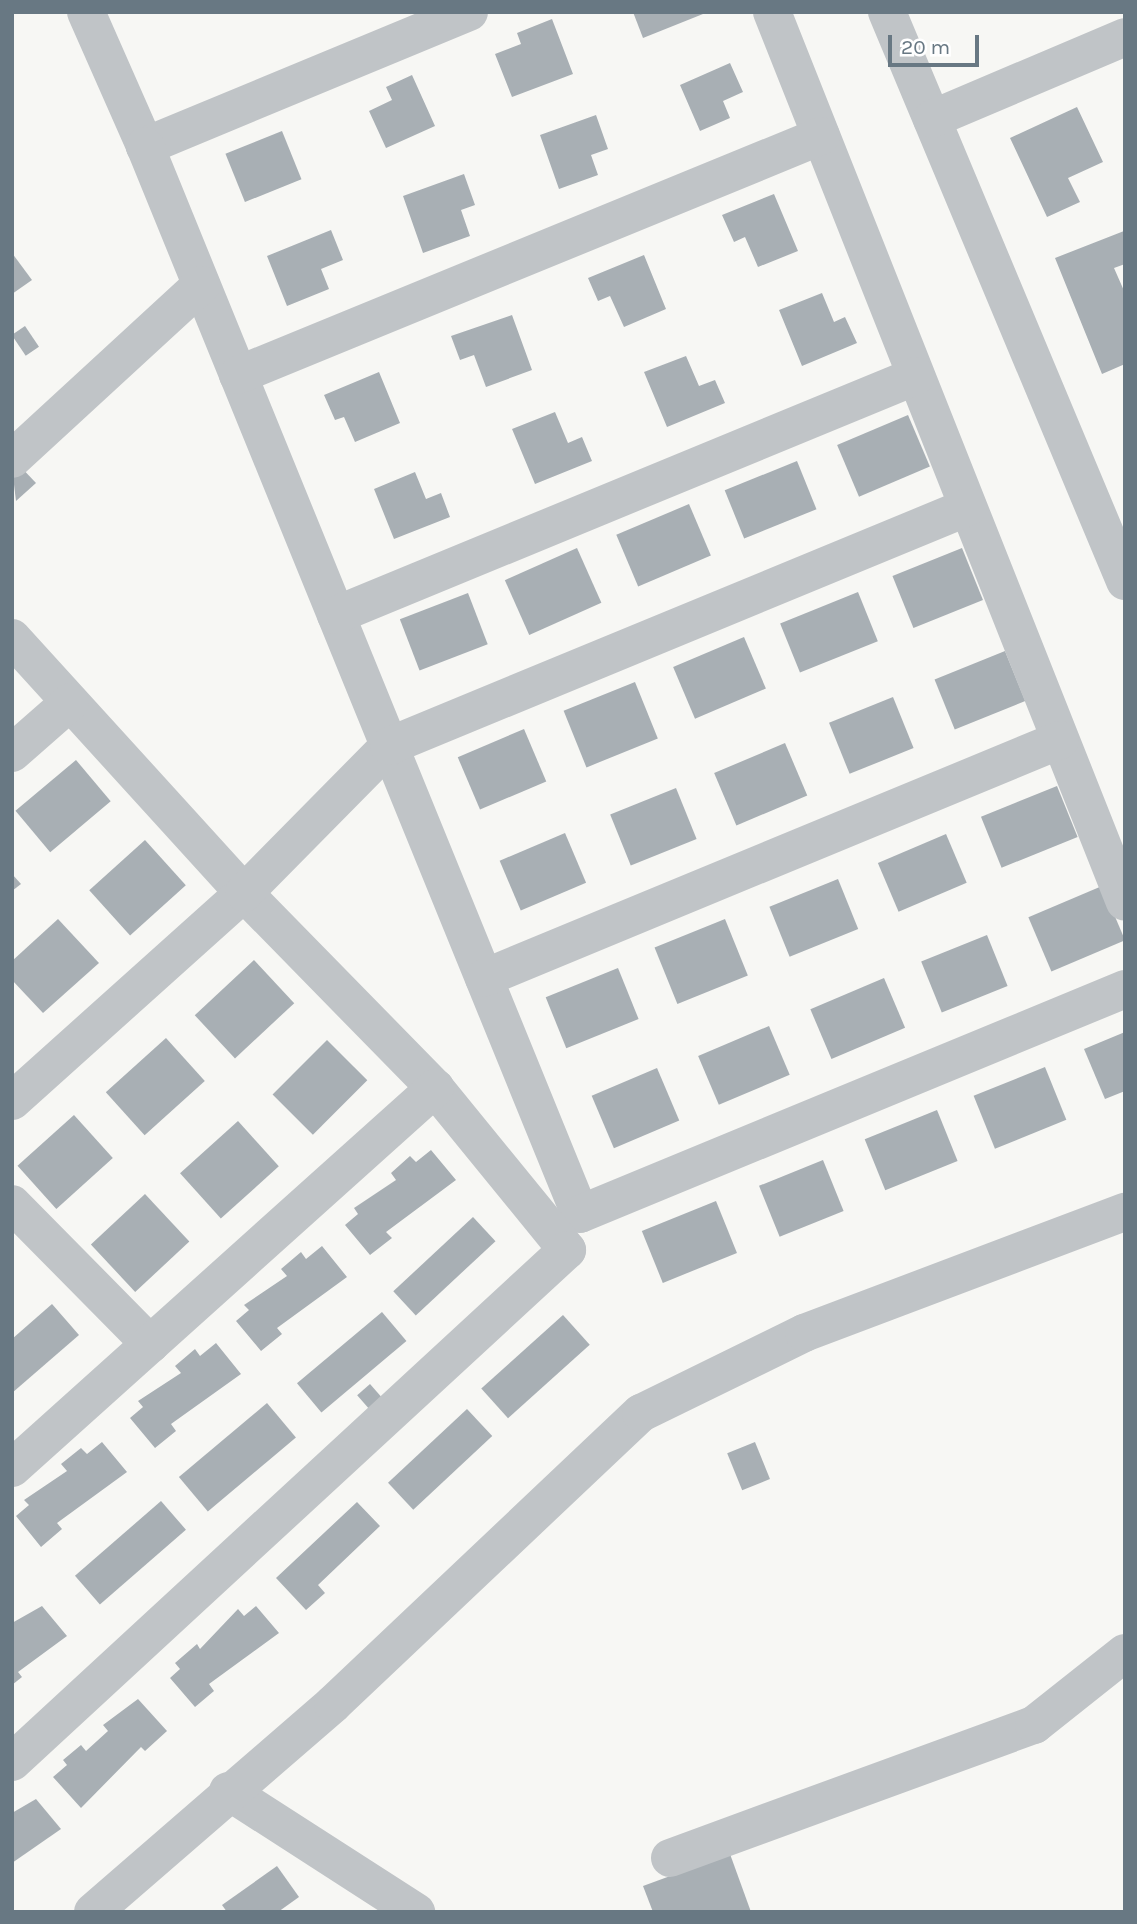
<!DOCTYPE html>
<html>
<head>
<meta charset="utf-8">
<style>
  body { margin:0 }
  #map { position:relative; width:1137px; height:1924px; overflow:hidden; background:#f7f7f4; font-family:Karla,sans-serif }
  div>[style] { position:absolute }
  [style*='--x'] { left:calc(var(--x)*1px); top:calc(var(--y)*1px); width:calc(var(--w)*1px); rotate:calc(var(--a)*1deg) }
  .building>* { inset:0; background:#a8afb4; transform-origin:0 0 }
  .minor>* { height:38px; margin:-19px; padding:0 19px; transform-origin:19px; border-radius:19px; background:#c0c4c7 }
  span { translate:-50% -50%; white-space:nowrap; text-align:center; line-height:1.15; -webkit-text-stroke:7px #fff; paint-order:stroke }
  .frame { position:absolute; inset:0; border:14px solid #687883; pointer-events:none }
  .scale { position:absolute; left:888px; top:35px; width:91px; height:32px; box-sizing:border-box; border:4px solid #687883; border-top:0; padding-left:9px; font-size:21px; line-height:24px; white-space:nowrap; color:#687883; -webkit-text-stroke:5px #fff; paint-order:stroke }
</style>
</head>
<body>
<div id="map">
  <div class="building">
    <i style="clip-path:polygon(633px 12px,702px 12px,703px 14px,643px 38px)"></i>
    <i style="clip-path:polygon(552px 19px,573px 74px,512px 97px,495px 54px,521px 44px,517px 33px)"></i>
    <i style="clip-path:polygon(730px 63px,743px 92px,723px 101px,730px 118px,700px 131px,680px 85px)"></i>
    <i style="clip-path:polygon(412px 75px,435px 126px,386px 148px,369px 111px,392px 100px,386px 87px)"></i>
    <i style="clip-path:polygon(1077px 107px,1103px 162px,1068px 178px,1080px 202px,1047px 217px,1010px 138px)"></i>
    <i style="clip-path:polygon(596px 115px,608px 149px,591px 155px,598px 175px,559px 189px,540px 135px)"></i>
    <i style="left:282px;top:131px;width:52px;height:61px;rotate:68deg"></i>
    <i style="clip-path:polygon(464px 174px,475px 205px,461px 210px,470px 236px,423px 253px,403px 196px)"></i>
    <i style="clip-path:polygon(774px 194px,798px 251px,758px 267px,745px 237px,734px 242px,722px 215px)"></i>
    <i style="clip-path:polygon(331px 230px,343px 260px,321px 269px,329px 289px,287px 306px,267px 256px)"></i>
    <i style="clip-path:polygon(1124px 231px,1125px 264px,1114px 268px,1125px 293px,1125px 364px,1102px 374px,1055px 258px)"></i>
    <i style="clip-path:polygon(12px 253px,32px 280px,12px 294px)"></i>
    <i style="clip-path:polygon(644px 255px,666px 309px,624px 327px,610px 296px,598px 301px,588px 278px)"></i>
    <i style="clip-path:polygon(822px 293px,834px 322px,845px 317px,857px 343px,802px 366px,779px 310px)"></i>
    <i style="clip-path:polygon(512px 315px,532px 370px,486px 387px,474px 355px,460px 360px,451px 336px)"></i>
    <i style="left:25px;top:326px;width:25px;height:16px;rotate:56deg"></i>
    <i style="clip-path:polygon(686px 356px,699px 386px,715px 380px,725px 403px,667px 427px,644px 372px)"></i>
    <i style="clip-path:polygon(379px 372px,400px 423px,355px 442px,344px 417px,335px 420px,324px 395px)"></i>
    <i style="clip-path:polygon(555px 412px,568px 443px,582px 437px,592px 461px,535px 484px,512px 429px)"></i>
    <i style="left:908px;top:415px;width:56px;height:77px;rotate:67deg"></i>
    <i style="left:797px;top:461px;width:52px;height:78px;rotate:68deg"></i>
    <i style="clip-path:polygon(17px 463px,36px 483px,16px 501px,12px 468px)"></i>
    <i style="clip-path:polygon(415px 472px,426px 499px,441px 493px,450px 517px,394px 539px,374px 489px)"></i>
    <i style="left:689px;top:504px;width:56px;height:79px;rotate:67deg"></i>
    <i style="left:577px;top:548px;width:60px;height:79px;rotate:66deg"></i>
    <i style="left:962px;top:548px;width:56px;height:75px;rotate:68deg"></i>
    <i style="left:858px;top:592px;width:53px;height:84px;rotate:68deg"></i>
    <i style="left:468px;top:593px;width:55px;height:73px;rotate:69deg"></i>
    <i style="left:744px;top:637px;width:56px;height:77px;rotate:67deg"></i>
    <i style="left:1005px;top:651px;width:54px;height:76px;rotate:68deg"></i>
    <i style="left:635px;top:682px;width:61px;height:77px;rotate:68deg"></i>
    <i style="left:893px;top:697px;width:55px;height:69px;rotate:68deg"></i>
    <i style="left:524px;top:729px;width:57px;height:72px;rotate:67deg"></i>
    <i style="left:785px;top:743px;width:57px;height:77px;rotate:67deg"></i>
    <i style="left:76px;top:760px;width:54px;height:79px;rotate:50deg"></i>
    <i style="left:1057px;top:786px;width:55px;height:82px;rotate:68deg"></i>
    <i style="left:676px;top:788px;width:55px;height:71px;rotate:68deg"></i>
    <i style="left:565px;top:833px;width:54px;height:71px;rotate:67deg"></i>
    <i style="left:946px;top:834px;width:53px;height:74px;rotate:67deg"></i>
    <i style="left:145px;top:840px;width:61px;height:75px;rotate:48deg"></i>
    <i style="clip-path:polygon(12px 874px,21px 884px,12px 891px)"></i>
    <i style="left:838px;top:879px;width:54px;height:74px;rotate:68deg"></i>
    <i style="left:1102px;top:886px;width:59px;height:80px;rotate:67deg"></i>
    <i style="clip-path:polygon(58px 919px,99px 963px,43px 1013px,12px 980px,12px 961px)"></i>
    <i style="left:725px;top:919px;width:61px;height:76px;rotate:68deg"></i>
    <i style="left:987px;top:935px;width:55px;height:71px;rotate:68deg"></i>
    <i style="left:254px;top:960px;width:59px;height:81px;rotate:47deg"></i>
    <i style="left:618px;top:968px;width:55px;height:78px;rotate:68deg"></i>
    <i style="left:884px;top:978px;width:54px;height:80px;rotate:67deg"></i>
    <i style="left:769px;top:1026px;width:53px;height:77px;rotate:67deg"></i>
    <i style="clip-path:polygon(1125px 1032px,1125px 1091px,1105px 1099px,1084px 1049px)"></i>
    <i style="left:166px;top:1038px;width:58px;height:81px;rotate:48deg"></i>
    <i style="left:327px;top:1040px;width:57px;height:77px;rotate:45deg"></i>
    <i style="left:1045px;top:1067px;width:57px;height:77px;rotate:68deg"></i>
    <i style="left:657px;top:1068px;width:57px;height:71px;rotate:67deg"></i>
    <i style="left:937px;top:1110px;width:55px;height:78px;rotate:68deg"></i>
    <i style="left:74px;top:1115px;width:58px;height:76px;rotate:48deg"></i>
    <i style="left:238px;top:1121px;width:61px;height:78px;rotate:48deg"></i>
    <i style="clip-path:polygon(431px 1150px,456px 1180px,386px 1232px,392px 1238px,370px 1255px,345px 1225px,358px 1214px,354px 1208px,396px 1180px,391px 1173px,410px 1156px,416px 1162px)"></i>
    <i style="left:823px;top:1160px;width:55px;height:69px;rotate:68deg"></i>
    <i style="left:145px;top:1194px;width:65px;height:74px;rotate:47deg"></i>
    <i style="left:716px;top:1201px;width:56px;height:80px;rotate:68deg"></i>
    <i style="left:473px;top:1217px;width:33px;height:109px;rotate:47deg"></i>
    <i style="clip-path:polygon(322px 1246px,347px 1277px,277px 1328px,282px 1334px,261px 1351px,236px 1321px,249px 1310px,244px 1305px,287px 1276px,281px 1269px,301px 1252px,306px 1259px)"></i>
    <i style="clip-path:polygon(52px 1304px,79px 1335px,12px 1393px,12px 1339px)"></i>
    <i style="left:382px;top:1312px;width:38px;height:111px;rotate:50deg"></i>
    <i style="left:563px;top:1315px;width:40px;height:110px;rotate:48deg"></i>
    <i style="clip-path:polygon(216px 1343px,241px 1374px,171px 1424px,176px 1431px,155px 1448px,130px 1418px,143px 1407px,138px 1401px,181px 1373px,175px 1366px,195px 1349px,200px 1356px)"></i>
    <i style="left:370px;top:1384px;width:18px;height:17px;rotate:49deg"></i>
    <i style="left:267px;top:1403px;width:45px;height:115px;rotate:50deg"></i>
    <i style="left:467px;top:1409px;width:37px;height:108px;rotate:47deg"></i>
    <i style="clip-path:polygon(102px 1442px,127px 1472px,57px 1523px,62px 1529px,41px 1547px,16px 1516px,29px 1505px,24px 1500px,67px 1471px,61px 1464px,81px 1448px,87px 1454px)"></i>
    <i style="left:755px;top:1442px;width:40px;height:30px;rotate:68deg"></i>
    <i style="left:161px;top:1501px;width:38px;height:114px;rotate:49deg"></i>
    <i style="clip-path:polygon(357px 1502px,380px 1526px,318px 1585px,325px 1593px,306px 1610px,276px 1578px)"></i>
    <i style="clip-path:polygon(42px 1606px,67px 1636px,18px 1672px,22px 1677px,12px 1685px,12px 1623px)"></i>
    <i style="clip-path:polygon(256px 1606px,279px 1633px,209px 1684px,214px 1691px,195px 1707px,170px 1678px,180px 1669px,175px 1663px,197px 1644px,200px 1649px,238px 1609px,244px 1616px)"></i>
    <i style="clip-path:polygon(138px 1699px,167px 1731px,145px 1751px,141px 1747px,81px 1808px,53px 1777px,67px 1765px,63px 1760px,81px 1745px,86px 1751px,108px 1731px,103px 1725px)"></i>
    <i style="clip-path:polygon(36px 1799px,61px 1829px,12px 1863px,12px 1813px)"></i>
    <i style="clip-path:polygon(730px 1854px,751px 1912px,653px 1912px,643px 1886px)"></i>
    <i style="clip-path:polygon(277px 1866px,299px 1897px,278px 1912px,227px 1912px,222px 1905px)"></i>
  </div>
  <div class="minor">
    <i style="--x:86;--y:12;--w:146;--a:66.2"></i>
    <i style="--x:469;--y:12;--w:351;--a:157.5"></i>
    <i style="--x:145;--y:146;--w:1153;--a:67.84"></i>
    <i style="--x:580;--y:1214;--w:590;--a:-22.43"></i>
    <i style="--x:772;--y:12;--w:957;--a:68.37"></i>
    <i style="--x:887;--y:12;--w:617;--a:67.3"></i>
    <i style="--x:932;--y:119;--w:210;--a:-23"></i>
    <i style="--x:238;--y:375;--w:630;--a:-22.29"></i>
    <i style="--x:12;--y:459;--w:257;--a:-42.6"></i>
    <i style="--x:336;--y:615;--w:627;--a:-22.4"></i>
    <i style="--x:12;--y:638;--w:345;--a:47.7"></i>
    <i style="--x:244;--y:893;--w:273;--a:45.6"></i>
    <i style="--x:435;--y:1088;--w:209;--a:50.8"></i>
    <i style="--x:567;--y:1250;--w:755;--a:137.31"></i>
    <i style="--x:12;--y:753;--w:77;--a:-41.3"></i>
    <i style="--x:484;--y:978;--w:623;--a:-22.45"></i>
    <i style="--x:12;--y:1101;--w:312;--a:-41.9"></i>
    <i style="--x:244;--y:893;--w:206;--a:-45.4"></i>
    <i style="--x:389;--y:746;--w:626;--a:-22.43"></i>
    <i style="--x:12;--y:1204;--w:197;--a:45.4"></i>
    <i style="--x:12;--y:1468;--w:569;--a:-41.93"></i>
    <i style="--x:228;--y:1791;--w:224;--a:32.8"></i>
    <i style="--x:670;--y:1858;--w:388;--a:-20.1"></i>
    <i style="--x:1034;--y:1725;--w:116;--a:-38.4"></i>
    <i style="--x:93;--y:1912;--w:318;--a:-40.9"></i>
    <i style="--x:333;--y:1704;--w:424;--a:-43.4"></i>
    <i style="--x:641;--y:1413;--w:182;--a:-26.1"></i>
    <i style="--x:804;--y:1333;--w:343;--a:-20.7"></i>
  </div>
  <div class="frame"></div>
  <div class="scale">20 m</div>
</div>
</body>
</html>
